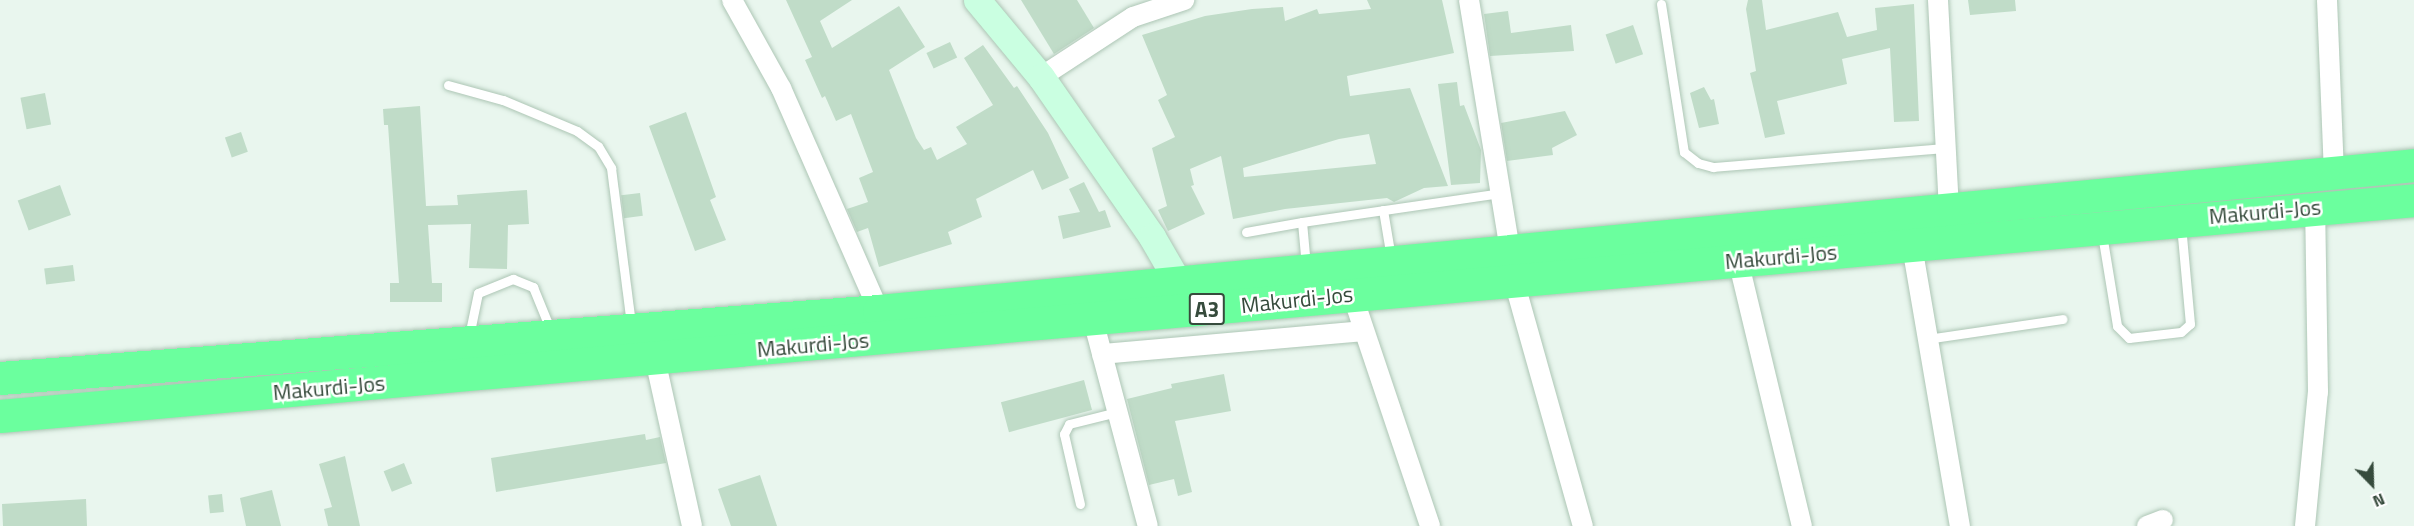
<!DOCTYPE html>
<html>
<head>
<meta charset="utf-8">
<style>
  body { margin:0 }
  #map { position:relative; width:2414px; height:526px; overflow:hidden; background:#e9f6ee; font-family:"Titillium Web",sans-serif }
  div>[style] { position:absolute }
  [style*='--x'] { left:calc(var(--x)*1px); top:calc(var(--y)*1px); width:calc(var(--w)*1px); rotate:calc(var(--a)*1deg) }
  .building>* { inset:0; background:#c0dcc8; transform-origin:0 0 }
  .roads { filter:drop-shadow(0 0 2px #adc6b5) drop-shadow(0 0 2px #adc6b5) }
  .lane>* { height:9px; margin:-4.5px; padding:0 4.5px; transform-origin:4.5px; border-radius:4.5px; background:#fff }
  .street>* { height:20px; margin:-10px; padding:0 10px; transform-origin:10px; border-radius:10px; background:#fff }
  .secondary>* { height:27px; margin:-13.5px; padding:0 13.5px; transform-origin:13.5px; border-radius:13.5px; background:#caffe1 }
  .highway>* { height:33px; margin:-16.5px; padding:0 16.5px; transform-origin:16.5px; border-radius:16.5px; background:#6bff9e }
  span { translate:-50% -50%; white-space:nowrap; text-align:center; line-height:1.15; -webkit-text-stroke:5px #fff; paint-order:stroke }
  .shield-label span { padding:2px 4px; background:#fff; border:2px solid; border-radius:4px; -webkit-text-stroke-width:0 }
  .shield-label { font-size:21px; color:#364b3c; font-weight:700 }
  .street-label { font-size:22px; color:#364b3c }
  .north { position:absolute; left:2342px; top:454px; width:60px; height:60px; -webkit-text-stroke:4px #fff; paint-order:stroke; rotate:157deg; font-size:16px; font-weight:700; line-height:24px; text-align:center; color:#364b3c }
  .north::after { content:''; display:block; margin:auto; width:21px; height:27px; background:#364b3c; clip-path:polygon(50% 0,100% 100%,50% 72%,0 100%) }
</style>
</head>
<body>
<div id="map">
  <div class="building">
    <i style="clip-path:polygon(786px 0,852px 0,820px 21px,832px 48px,899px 6px,925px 47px,889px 70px,916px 138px,924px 150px,931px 147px,937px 160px,967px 144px,956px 127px,993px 105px,964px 58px,983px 45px,1014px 88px,1017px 86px,1048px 133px,1069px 178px,1042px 190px,1033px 170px,976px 199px,982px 217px,948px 232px,952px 244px,879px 267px,868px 228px,857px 232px,847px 209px,868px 202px,859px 178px,873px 172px,851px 114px,836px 121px,825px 96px,822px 98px,805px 60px,812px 57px)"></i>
    <i style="clip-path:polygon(1021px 0,1077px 0,1094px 28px,1054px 54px)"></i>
    <i style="clip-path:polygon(evenodd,1367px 0,1442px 0,1454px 53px,1347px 76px,1350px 96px,1410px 88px,1448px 186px,1424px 188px,1394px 202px,1387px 198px,1285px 209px,1233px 219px,1221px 156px,1190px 169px,1194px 185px,1191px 186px,1205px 214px,1168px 231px,1158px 210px,1167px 206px,1152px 148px,1175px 137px,1158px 100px,1167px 95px,1142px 35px,1205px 16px,1252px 9px,1283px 7px,1285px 21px,1317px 9px,1319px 14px,1371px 9px,1367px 0,1369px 134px,1376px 164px,1244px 177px,1243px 168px,1339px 139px,1369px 134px)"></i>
    <i style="clip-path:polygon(1748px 0,1762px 0,1766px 30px,1838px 12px,1847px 37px,1877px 30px,1875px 8px,1914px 4px,1919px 121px,1894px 122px,1890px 48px,1842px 59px,1847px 84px,1777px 101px,1785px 134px,1765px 138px,1750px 73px,1756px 71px,1746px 9px)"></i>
    <i style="clip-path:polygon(1968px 0,2015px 0,2016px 11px,1970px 15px)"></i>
    <i style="clip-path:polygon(1508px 11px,1511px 33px,1571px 25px,1574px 51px,1490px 56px,1484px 14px)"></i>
    <i style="left:1633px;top:25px;width:31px;height:29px;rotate:71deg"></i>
    <i style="left:950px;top:42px;width:17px;height:26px;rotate:65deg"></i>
    <i style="clip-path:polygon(1457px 82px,1460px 106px,1464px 105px,1481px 150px,1480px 183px,1451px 185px,1438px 84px)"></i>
    <i style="clip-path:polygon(1704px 87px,1711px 100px,1714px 99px,1719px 124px,1699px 128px,1690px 93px)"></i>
    <i style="left:45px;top:93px;width:32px;height:25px;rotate:79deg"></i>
    <i style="clip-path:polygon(420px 106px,426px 206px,458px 205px,457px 195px,527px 190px,529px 224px,508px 225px,507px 269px,469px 268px,471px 224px,428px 225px,432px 283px,442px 283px,442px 302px,390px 302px,390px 283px,399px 283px,388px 125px,384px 125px,383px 109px)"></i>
    <i style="clip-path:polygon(1565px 111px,1577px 135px,1552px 148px,1553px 155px,1507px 161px,1501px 123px)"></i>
    <i style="clip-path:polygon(686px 112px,716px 197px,710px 200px,726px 240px,695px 251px,649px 126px)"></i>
    <i style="left:241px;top:132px;width:21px;height:17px;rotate:71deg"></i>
    <i style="clip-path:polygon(1084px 182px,1099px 212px,1105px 210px,1111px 227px,1063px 239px,1058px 216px,1080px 212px,1069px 189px)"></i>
    <i style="left:60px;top:185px;width:32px;height:45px;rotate:70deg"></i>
    <i style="left:640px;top:193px;width:23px;height:19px;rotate:83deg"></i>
    <i style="left:73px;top:265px;width:16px;height:29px;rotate:83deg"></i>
    <i style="clip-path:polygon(1224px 374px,1231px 411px,1175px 421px,1192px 492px,1178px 496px,1174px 479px,1149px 485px,1127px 399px,1172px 388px,1171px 384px)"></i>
    <i style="left:1084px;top:380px;width:31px;height:86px;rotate:75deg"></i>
    <i style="clip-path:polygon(645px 434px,646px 440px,660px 437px,666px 463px,496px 492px,491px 458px)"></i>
    <i style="clip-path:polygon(345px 456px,360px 526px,328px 526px,324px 509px,332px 507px,319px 464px)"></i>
    <i style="left:404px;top:463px;width:22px;height:22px;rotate:68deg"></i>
    <i style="clip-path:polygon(760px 475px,777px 526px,731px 526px,718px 489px)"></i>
    <i style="clip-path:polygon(272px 490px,281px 526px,246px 526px,240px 498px)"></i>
    <i style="left:222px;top:494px;width:18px;height:14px;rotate:84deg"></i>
    <i style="clip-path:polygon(86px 499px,87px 526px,3px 526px,2px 504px)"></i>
  </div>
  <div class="roads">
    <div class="lane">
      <i style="--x:1661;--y:4;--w:150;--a:81.2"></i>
      <i style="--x:1684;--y:152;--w:18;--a:38"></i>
      <i style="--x:1698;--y:163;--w:16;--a:15"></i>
      <i style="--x:1713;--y:167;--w:234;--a:-4.7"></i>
      <i style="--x:448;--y:85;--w:57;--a:15.3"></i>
      <i style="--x:503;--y:100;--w:80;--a:22.7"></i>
      <i style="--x:577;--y:131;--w:26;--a:36"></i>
      <i style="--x:598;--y:146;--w:26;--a:59"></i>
      <i style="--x:611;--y:168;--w:158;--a:82.7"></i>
      <i style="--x:1383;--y:210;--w:49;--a:80.5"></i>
      <i style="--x:1246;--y:232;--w:57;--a:-10.1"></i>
      <i style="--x:2102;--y:234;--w:93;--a:80.7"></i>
      <i style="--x:2117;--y:326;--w:17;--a:45"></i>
      <i style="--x:2129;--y:338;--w:52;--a:-6.6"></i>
      <i style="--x:2181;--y:332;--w:12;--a:-42"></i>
      <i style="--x:2190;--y:324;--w:98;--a:-95.2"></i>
      <i style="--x:1306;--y:266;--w:44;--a:-95.2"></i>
      <i style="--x:1302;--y:222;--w:200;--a:-8.3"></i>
      <i style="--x:469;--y:336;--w:44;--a:-78.2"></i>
      <i style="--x:478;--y:293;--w:38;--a:-22"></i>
      <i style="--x:513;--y:279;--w:22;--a:22"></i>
      <i style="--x:533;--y:287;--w:48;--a:67.8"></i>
      <i style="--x:1927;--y:339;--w:137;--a:-8.4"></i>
      <i style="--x:1080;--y:504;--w:72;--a:-102.9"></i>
      <i style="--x:1064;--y:434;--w:11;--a:-63"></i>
      <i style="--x:1069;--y:424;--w:49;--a:-14"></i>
    </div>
    <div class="street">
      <i style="--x:732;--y:0;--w:101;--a:60.9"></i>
      <i style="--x:781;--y:88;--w:244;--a:66.3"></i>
      <i style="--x:1469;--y:0;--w:254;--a:80.7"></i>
      <i style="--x:1938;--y:0;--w:210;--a:87"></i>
      <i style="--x:2327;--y:0;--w:172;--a:87.7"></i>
      <i style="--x:1041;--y:77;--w:110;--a:-33.1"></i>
      <i style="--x:1133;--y:17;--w:54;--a:-18.4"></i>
      <i style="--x:1912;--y:246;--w:284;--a:80.3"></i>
      <i style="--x:1738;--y:260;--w:274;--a:76.5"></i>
      <i style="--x:1514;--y:281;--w:255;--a:74.3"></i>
      <i style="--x:1352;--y:294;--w:245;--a:71.4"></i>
      <i style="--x:1093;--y:320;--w:213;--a:75.1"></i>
      <i style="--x:1102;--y:354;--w:262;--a:-5"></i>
      <i style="--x:655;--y:359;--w:171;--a:77.5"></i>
      <i style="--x:2147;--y:526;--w:17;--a:-21"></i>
      <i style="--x:2305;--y:526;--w:135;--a:-84.5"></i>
      <i style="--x:2318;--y:392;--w:185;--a:-90.9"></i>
    </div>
    <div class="secondary">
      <i style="--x:977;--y:0;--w:100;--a:50.3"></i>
      <i style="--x:1041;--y:77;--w:195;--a:55.2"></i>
      <i style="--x:1152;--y:237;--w:72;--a:59.9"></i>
    </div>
    <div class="highway">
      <i style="--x:0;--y:378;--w:882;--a:-4.36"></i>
      <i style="--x:879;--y:311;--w:1542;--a:-5.43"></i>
      <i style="--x:0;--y:416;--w:2424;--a:-5.11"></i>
    </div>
  </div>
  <div class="shield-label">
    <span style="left:1207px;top:309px">A3</span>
  </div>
  <div class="street-label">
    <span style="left:2265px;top:212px;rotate:-5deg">Makurdi-Jos</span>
    <span style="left:1781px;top:257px;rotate:-5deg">Makurdi-Jos</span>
    <span style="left:1297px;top:300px;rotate:-6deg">Makurdi-Jos</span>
    <span style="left:813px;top:345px;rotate:-5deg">Makurdi-Jos</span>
    <span style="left:329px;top:388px;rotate:-5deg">Makurdi-Jos</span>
  </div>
  <div class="north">N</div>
</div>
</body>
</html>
